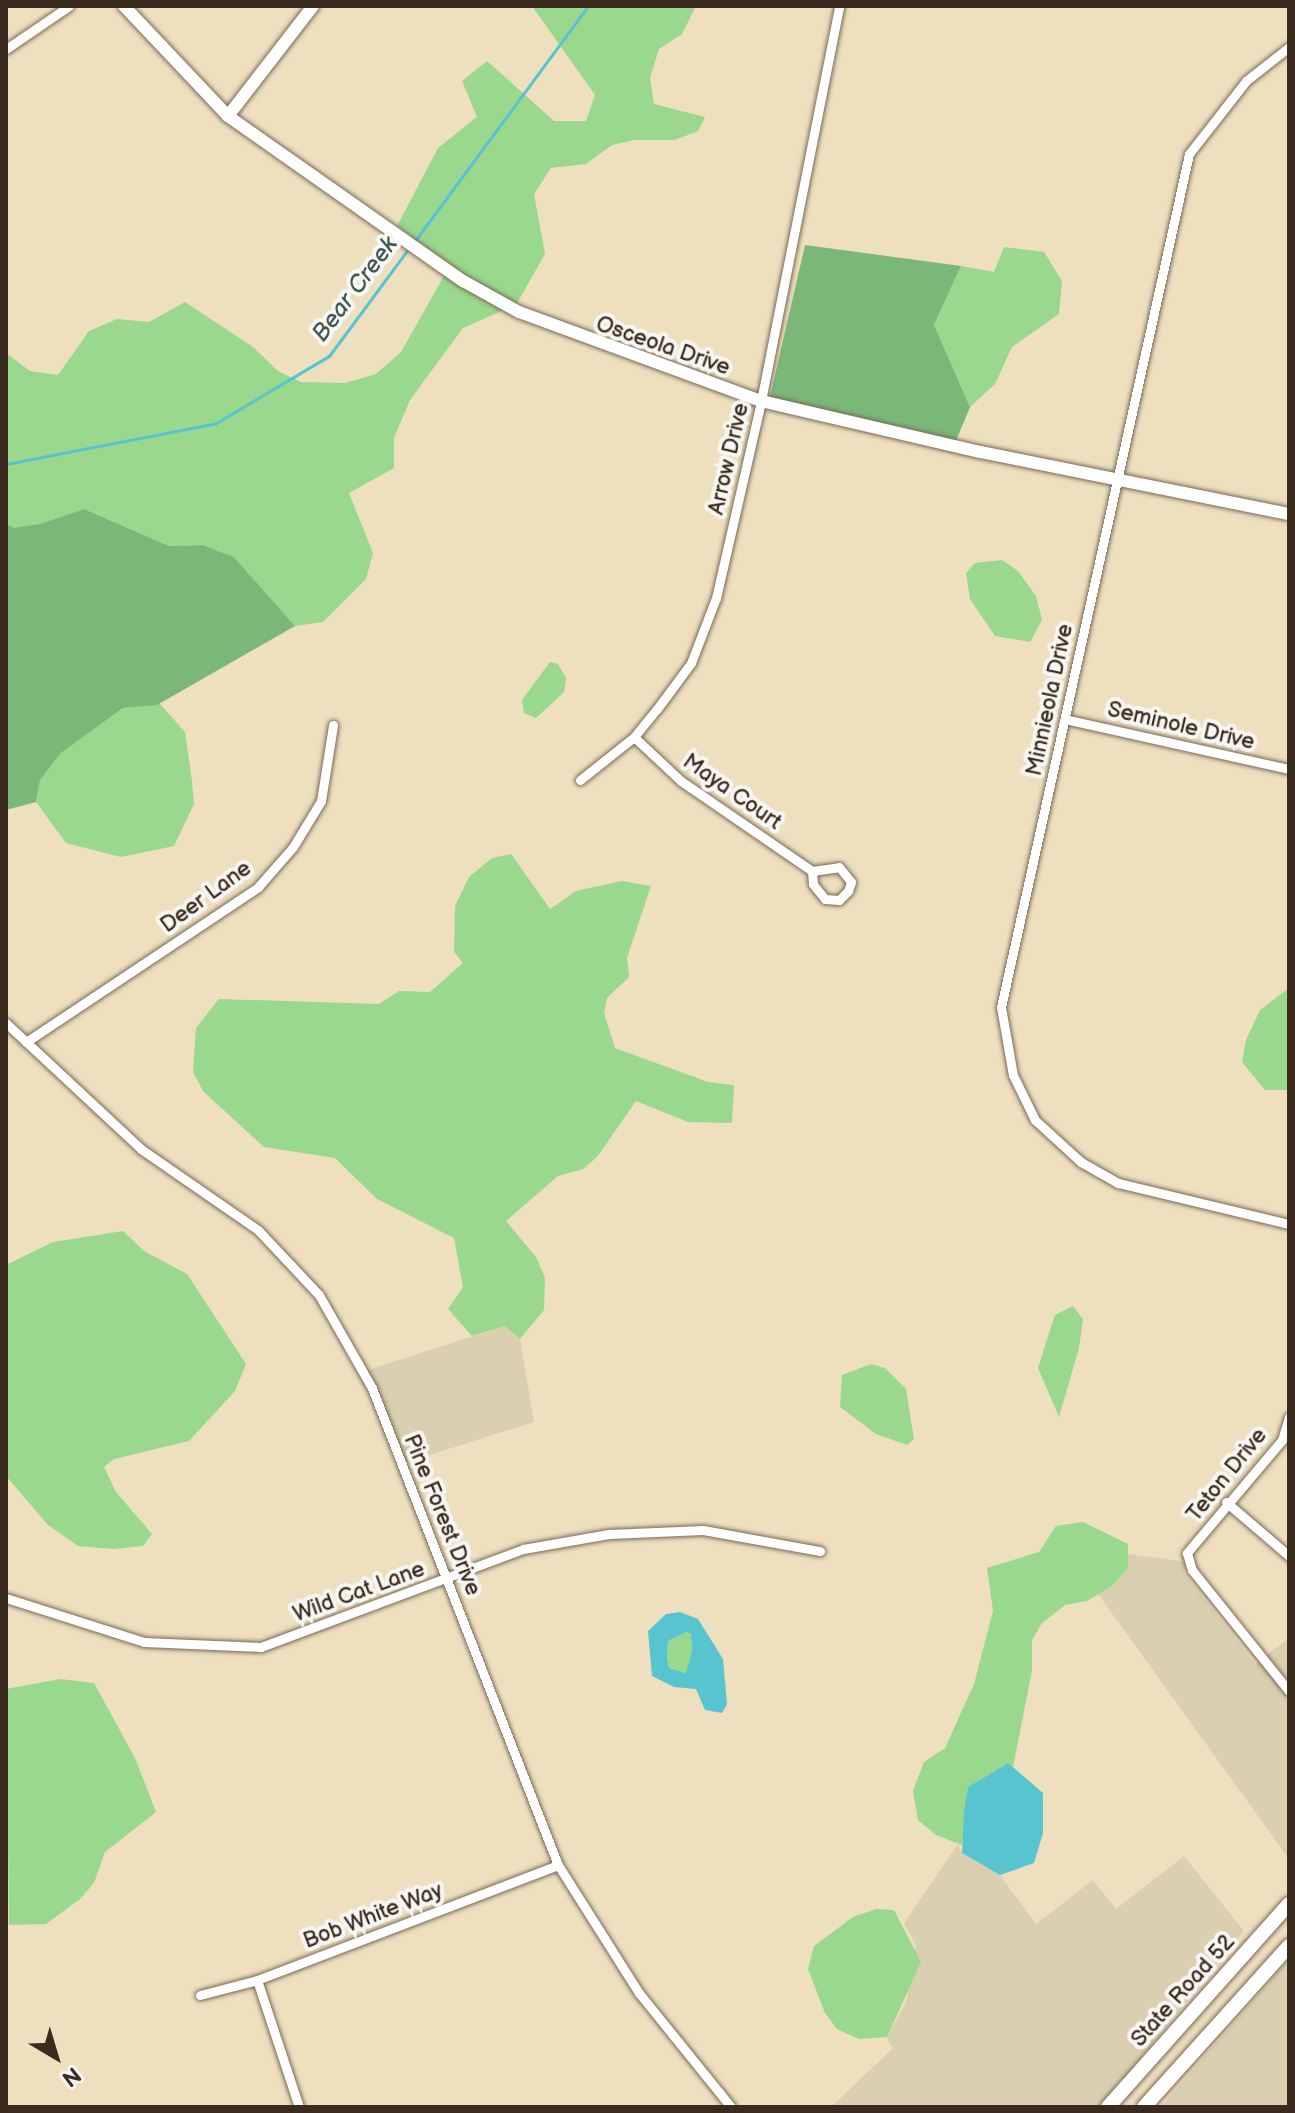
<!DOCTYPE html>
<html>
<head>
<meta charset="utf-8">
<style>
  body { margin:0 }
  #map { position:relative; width:1295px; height:2113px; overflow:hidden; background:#eedfbf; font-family:"Balsamiq Sans",sans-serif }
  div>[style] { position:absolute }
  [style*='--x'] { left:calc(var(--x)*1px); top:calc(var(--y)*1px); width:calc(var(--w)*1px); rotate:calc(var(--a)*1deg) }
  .built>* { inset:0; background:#dad0b1 }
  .green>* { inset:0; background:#9ad88d }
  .forest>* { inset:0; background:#7bb878 }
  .water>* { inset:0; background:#58c4d0 }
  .stream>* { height:3px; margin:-1.5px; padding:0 1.5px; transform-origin:1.5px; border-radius:1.5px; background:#58c4d0 }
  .roads { filter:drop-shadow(0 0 2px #7a6956) drop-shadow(0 0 2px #7a6956) }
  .minor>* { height:9px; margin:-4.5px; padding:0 4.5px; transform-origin:4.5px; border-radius:4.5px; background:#fff }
  .tertiary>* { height:12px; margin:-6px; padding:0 6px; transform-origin:6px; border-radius:6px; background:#fff }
  .primary>* { height:14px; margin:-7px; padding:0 7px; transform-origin:7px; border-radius:7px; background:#fff }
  span { translate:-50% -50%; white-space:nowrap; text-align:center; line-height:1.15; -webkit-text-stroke:8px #f6f6f2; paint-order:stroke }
  .street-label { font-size:22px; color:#3b2a1e }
  .water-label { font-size:24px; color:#445853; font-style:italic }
  .frame { position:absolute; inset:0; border:8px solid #3b2a1e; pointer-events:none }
  .north { position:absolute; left:16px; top:2017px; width:80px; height:80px; -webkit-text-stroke:6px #f6f6f2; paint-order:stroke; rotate:142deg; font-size:22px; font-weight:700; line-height:32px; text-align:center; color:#3b2a1e }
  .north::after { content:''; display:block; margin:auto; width:28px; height:36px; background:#3b2a1e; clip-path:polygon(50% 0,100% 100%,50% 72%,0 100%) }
</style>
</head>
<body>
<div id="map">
  <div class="built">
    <i style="clip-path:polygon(505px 1326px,520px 1338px,534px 1422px,398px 1465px,361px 1372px)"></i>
    <i style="clip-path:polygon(1128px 1554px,1188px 1562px,1183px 1572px,1255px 1664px,1289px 1638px,1289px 1859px,1098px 1594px,1128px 1568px)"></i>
    <i style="clip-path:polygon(958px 1844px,962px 1853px,1000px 1875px,1036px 1924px,1093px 1880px,1116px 1909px,1184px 1856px,1244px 1931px,1101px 2107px,831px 2107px,893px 2048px,886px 2037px,906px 2003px,916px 1945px,904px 1923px)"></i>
    <i style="clip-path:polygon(1289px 1960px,1289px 2107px,1161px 2107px,1211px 2049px)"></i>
  </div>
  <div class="green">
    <i style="clip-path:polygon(532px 6px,696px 6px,682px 34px,659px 49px,650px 78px,654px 104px,705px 117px,698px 131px,675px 140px,635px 140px,612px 145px,586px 164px,551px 168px,534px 194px,545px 254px,516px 305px,466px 276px,397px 226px,438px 148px,477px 117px,462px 81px,487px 61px,554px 121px,586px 121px,595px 95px)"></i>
    <i style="clip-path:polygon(1004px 247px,1044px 252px,1062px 281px,1059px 314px,1012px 347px,995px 384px,970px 407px,934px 325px,961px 266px,994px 272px)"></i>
    <i style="clip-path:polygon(445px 274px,504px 310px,463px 328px,410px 400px,394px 438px,394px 468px,349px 493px,373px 553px,366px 579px,323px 622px,295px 626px,234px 557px,203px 545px,169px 546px,84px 509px,40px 524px,14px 529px,6px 524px,6px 353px,30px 371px,58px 375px,89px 331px,117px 319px,149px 322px,185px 302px,253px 347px,278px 371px,301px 382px,345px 383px,376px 374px,401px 352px)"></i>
    <i style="clip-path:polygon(1002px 560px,1018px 571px,1036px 596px,1042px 620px,1030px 642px,995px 636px,970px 599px,966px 573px,975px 563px)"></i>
    <i style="clip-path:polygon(550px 662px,558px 664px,566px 678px,564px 692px,536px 718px,524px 713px,522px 700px)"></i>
    <i style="clip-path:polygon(160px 704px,185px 732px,192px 781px,194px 804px,174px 846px,121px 857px,66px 843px,36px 802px,40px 780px,61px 753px,123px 708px)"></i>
    <i style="clip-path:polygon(511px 854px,550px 909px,576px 891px,622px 881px,651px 886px,627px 958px,629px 977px,607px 998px,604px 1013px,615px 1048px,708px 1082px,734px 1085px,732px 1123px,688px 1122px,636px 1101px,597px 1157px,583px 1169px,558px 1176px,506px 1221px,536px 1257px,545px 1278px,544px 1310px,520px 1339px,505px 1326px,472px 1336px,448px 1309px,463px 1287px,454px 1238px,377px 1199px,335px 1158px,264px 1147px,203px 1091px,193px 1072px,196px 1028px,219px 999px,379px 1004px,399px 991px,430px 992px,463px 963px,454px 952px,455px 906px,469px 877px,492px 858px)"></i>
    <i style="clip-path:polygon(1289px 988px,1289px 1090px,1265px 1090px,1242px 1062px,1246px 1040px,1260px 1010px)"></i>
    <i style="clip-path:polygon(123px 1231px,144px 1251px,187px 1274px,246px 1364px,235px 1391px,189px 1441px,114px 1459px,104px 1467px,116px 1492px,152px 1534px,143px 1546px,113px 1549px,78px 1546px,48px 1525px,6px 1476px,6px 1265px,53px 1242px)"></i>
    <i style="clip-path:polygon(1073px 1306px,1083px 1319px,1079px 1348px,1059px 1417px,1038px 1368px,1055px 1315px)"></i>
    <i style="clip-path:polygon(871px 1364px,885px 1368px,906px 1389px,914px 1439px,907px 1445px,876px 1434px,840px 1407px,842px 1375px)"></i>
    <i style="clip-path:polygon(1083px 1522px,1128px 1544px,1128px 1568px,1112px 1586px,1087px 1601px,1065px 1605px,1042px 1623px,1032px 1640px,1032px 1671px,1013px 1767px,1008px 1763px,968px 1787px,962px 1845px,936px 1835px,918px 1820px,913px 1791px,924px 1762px,945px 1748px,974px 1684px,993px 1611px,987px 1568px,1039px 1552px,1056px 1526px)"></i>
    <i style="clip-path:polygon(686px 1632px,691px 1634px,692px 1651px,687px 1673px,669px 1668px,667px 1657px,668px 1641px)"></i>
    <i style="clip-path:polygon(60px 1679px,94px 1683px,135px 1758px,156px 1812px,105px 1852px,94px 1883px,80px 1899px,46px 1924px,9px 1925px,6px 1689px)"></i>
    <i style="clip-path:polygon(876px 1909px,894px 1910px,921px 1962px,887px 2037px,859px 2039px,837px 2029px,825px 2013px,808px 1969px,814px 1946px,853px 1917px)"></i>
  </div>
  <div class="forest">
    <i style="clip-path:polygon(805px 245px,961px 266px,934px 325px,970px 407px,956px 441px,770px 397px)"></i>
    <i style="clip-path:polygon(84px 509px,169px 546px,203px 545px,234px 557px,295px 626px,157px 705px,123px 708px,61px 753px,40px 780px,36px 802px,6px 810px,6px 524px,14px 528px,40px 524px)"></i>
  </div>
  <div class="water">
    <i style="clip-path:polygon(evenodd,680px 1612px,698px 1619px,723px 1659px,727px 1704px,722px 1713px,705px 1710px,696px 1689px,674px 1687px,652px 1676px,648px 1631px,666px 1614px,680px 1612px,686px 1632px,691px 1634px,692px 1651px,686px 1673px,669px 1668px,667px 1657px,668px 1641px,686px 1632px)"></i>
    <i style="clip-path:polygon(1008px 1763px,1043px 1793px,1043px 1833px,1034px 1863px,1000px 1875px,962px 1853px,964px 1812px,968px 1787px)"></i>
  </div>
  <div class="stream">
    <i style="--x:414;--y:242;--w:293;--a:-53.6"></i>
    <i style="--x:6;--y:464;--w:214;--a:-11"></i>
    <i style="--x:216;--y:423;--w:131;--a:-30.7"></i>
    <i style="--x:329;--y:356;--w:134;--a:-53.5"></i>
  </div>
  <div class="roads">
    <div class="minor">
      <i style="--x:1289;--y:47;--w:55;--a:141.7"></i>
      <i style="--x:1246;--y:81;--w:93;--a:128"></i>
      <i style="--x:1189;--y:154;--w:873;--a:102.43"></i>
      <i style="--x:1001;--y:1007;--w:69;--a:80"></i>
      <i style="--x:1013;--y:1075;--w:50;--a:63.9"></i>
      <i style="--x:1035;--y:1120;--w:62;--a:42.4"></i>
      <i style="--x:1081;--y:1162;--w:43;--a:29.6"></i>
      <i style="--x:1118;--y:1183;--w:176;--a:13.5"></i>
      <i style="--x:6;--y:49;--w:76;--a:-34.3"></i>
      <i style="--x:1065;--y:719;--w:230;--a:12.6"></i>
      <i style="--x:634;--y:737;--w:64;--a:43.1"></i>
      <i style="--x:681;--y:781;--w:159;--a:34.5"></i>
      <i style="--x:812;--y:871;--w:27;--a:-8"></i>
      <i style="--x:839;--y:867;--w:19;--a:51"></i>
      <i style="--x:851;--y:882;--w:9;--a:108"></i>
      <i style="--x:848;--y:891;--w:13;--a:135"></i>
      <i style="--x:839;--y:900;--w:14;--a:-176"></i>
      <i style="--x:825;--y:899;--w:19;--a:-129"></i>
      <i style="--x:813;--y:884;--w:13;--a:-94"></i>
      <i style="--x:580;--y:780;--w:69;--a:-38.5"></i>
      <i style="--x:634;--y:737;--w:36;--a:-51"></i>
      <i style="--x:657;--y:709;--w:57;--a:-53.5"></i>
      <i style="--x:691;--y:663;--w:70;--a:-69"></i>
      <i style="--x:716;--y:598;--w:202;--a:-77.1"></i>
      <i style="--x:761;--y:401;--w:403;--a:-78.8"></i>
      <i style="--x:6;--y:1023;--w:185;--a:43"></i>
      <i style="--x:141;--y:1149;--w:142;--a:34.7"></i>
      <i style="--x:258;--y:1230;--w:89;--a:46.8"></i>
      <i style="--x:319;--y:1295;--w:107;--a:60.3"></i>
      <i style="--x:372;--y:1388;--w:512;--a:68.7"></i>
      <i style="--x:558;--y:1865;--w:151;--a:57.7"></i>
      <i style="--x:639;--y:1993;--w:146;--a:51.1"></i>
      <i style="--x:26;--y:1042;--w:279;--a:-33.7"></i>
      <i style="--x:258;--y:887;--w:53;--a:-48.8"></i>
      <i style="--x:293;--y:847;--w:54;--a:-58.7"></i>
      <i style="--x:321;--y:801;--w:77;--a:-81"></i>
      <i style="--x:1289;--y:1417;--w:24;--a:107"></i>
      <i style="--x:1282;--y:1440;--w:148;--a:130.1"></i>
      <i style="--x:1187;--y:1553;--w:18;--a:74"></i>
      <i style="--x:1192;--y:1570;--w:155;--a:51.3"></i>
      <i style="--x:1226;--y:1502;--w:83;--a:40.6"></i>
      <i style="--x:6;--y:1598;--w:145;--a:17.7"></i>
      <i style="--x:144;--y:1642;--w:117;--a:2.4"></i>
      <i style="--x:261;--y:1647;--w:280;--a:-20.5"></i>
      <i style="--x:523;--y:1549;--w:87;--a:-9.9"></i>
      <i style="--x:609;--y:1534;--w:94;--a:-2.4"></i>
      <i style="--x:703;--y:1530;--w:119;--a:10.2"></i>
      <i style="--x:257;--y:1980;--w:134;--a:71.7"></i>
      <i style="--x:200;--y:1995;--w:59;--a:-14.7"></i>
      <i style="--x:257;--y:1980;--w:322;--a:-20.9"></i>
    </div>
    <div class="tertiary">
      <i style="--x:124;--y:6;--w:151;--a:46.6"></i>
      <i style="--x:228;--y:116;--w:287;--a:35.1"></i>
      <i style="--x:463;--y:281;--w:64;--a:29"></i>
      <i style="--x:519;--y:312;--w:258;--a:20.2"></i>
      <i style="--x:761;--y:401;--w:226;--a:13.1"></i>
      <i style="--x:981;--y:452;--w:314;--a:11.4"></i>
      <i style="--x:228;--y:116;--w:139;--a:-52.3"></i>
    </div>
    <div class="primary">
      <i style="--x:1108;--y:2107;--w:272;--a:-48.3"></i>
      <i style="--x:1144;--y:2107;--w:217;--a:-48"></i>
    </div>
  </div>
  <div class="street-label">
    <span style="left:663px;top:346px;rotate:19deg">Osceola Drive</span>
    <span style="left:729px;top:459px;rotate:-77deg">Arrow Drive</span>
    <span style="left:1050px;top:700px;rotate:-78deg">Minnieola Drive</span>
    <span style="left:1181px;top:726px;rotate:13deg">Seminole Drive</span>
    <span style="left:732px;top:792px;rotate:35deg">Maya Court</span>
    <span style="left:206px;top:897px;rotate:-36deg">Deer Lane</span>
    <span style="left:1227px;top:1475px;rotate:-51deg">Teton Drive</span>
    <span style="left:442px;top:1515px;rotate:68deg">Pine Forest Drive</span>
    <span style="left:359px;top:1592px;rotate:-20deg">Wild Cat Lane</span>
    <span style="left:373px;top:1916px;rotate:-21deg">Bob White Way</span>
    <span style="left:1183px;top:1991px;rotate:-48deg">State Road 52</span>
  </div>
  <div class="water-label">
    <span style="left:355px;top:289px;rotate:-53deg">Bear Creek</span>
  </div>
  <div class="frame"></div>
  <div class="north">N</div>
</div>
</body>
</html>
